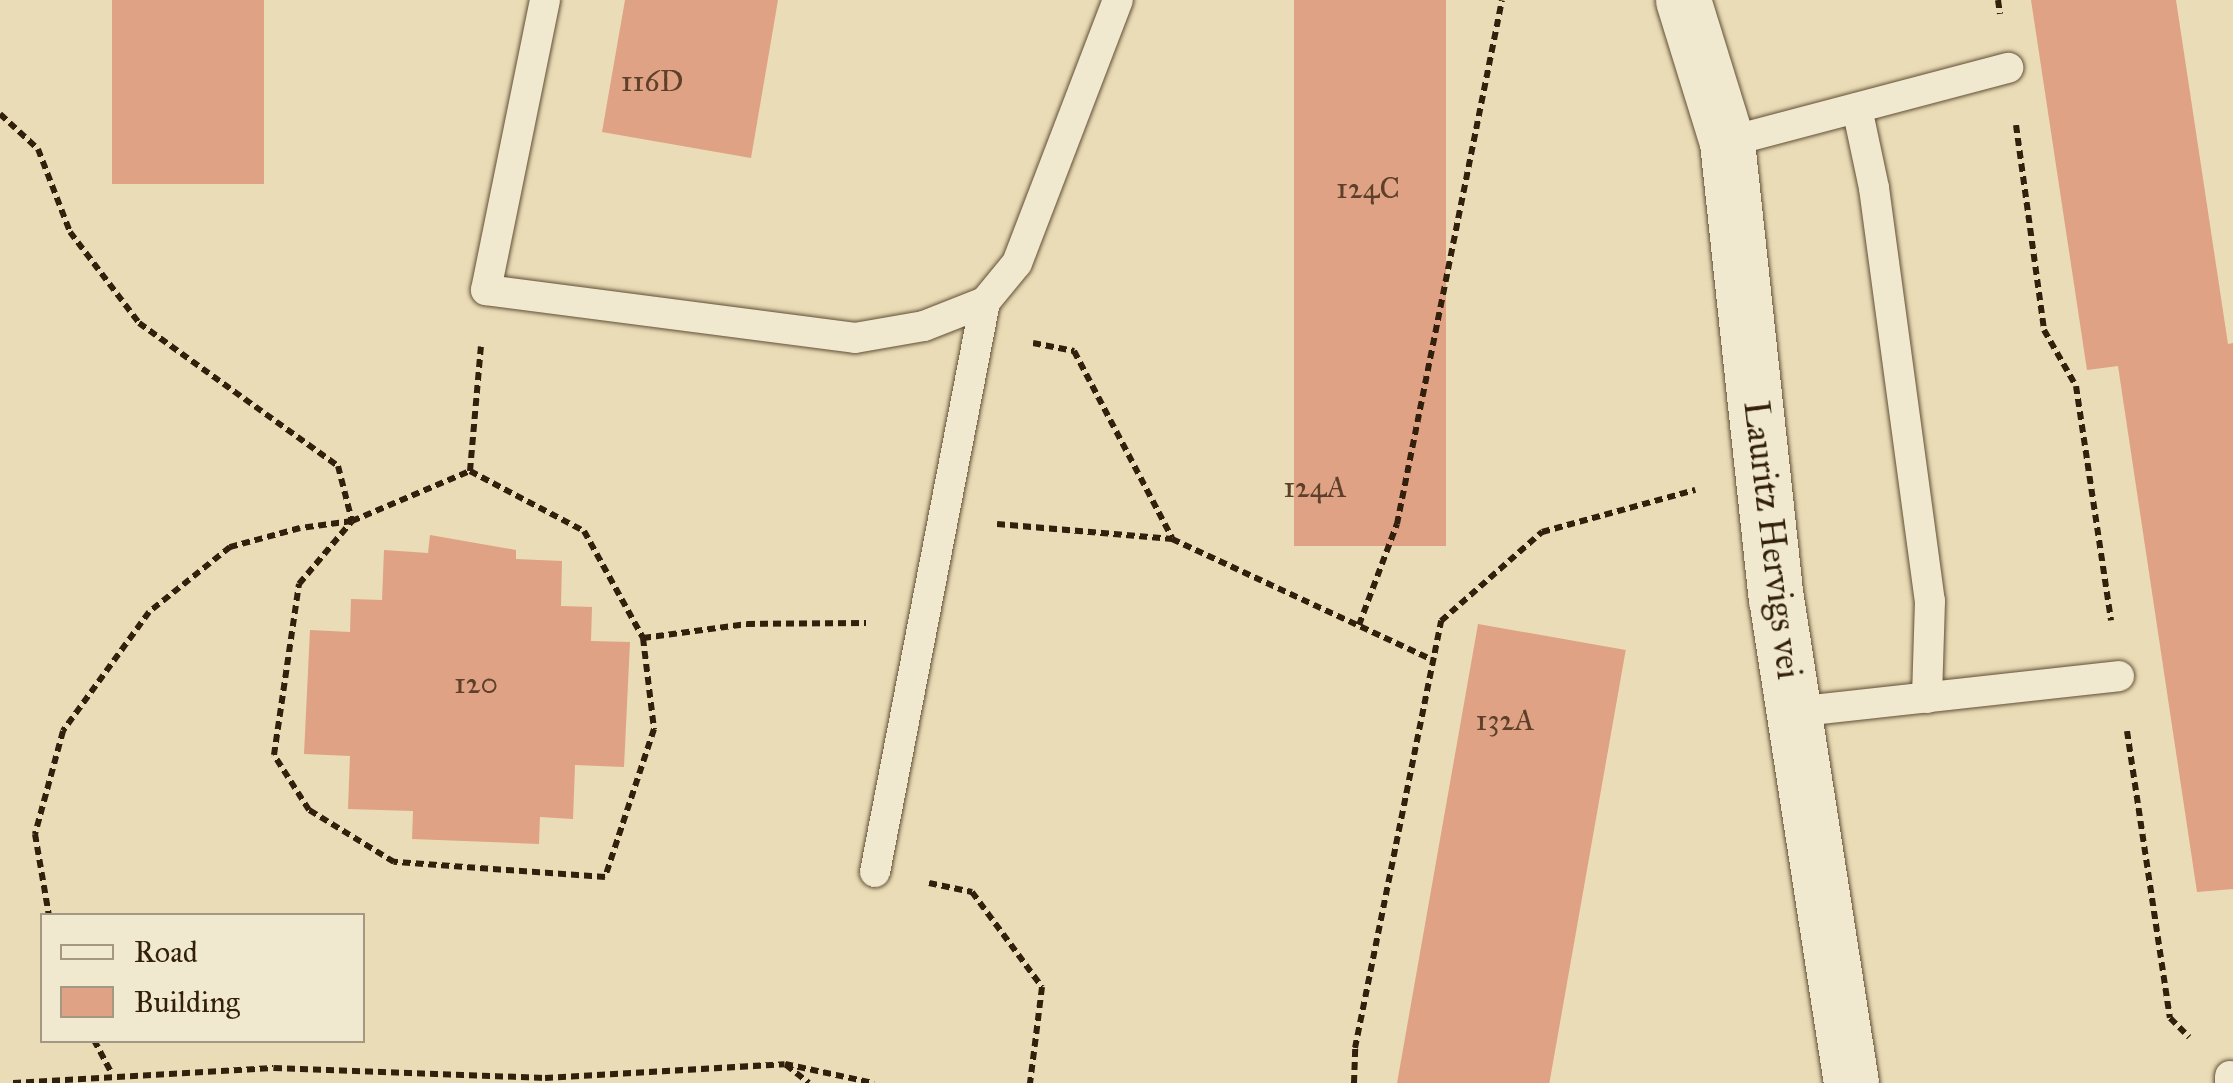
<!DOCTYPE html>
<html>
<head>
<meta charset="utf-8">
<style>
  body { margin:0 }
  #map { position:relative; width:2233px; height:1083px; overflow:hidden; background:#eadcb6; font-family:"IM FELL Great Primer",serif }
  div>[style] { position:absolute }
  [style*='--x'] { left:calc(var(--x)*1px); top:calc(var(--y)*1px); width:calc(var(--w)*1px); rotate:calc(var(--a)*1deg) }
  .building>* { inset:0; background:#dfa285; transform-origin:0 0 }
  .path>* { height:6px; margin-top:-3px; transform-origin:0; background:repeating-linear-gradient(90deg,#33200c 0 8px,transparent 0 13px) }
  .roads { filter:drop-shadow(0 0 2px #614f36) drop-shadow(0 0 2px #614f36) }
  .service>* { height:30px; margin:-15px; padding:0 15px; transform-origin:15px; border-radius:15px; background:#f1e8d0 }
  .minor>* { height:55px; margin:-27.5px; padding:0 27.5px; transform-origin:27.5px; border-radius:27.5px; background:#f1e8d0 }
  span { translate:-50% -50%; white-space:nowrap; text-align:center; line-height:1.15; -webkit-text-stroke:8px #f1e8d0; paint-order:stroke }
  .number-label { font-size:30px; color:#5e402a }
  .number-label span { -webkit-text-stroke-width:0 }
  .street-label { font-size:35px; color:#33200c }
  .legend { position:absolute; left:40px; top:913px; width:325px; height:130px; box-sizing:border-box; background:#f1e8d0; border:2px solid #a59882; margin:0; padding:12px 18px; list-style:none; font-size:30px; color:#33200c }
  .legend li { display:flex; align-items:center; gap:20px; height:50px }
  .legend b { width:50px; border:2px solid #a59882 }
</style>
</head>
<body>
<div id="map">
  <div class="building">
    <i style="left:112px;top:0;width:152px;height:184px"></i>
    <i style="clip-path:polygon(625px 0,778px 0,751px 158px,602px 132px)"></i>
    <i style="left:1294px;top:0;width:152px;height:546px"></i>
    <i style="clip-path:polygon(2031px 0,2176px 0,2228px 344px,2233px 343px,2233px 889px,2197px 892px,2118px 366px,2087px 370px)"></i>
    <i style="clip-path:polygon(430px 535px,516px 550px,516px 559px,562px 561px,561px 606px,592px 607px,591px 641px,630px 642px,624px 767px,575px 765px,573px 819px,540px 817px,539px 844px,412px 839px,413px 811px,348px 809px,350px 756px,304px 754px,310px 630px,350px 632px,351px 599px,382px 600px,384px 550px,428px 553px)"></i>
    <i style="left:1478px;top:624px;width:150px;height:466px;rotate:10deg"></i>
  </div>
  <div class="path">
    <i style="--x:1998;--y:0;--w:14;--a:82"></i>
    <i style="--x:0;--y:114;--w:52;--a:42.6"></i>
    <i style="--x:38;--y:149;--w:89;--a:68.9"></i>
    <i style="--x:70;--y:232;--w:114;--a:52.8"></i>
    <i style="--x:139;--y:323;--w:245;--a:35.7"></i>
    <i style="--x:338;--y:466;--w:57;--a:75.7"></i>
    <i style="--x:352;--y:521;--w:52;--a:172.3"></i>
    <i style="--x:300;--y:528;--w:73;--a:164.8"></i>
    <i style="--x:230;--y:547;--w:104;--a:141.3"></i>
    <i style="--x:149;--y:612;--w:147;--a:125.9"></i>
    <i style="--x:63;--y:731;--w:107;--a:105.2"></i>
    <i style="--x:35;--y:834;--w:83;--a:80.3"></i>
    <i style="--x:2016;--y:125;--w:207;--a:82.2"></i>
    <i style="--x:2044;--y:330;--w:64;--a:60.3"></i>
    <i style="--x:2076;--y:386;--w:237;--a:81.5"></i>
    <i style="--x:1033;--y:343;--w:42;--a:11"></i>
    <i style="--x:1074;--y:351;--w:211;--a:62.3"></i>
    <i style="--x:470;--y:471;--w:129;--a:27.8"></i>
    <i style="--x:584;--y:531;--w:122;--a:61.1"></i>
    <i style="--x:643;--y:638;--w:92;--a:83.1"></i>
    <i style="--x:654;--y:729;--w:156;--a:108.3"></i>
    <i style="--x:605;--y:877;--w:212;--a:-175.9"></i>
    <i style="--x:394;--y:862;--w:100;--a:-148.5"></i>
    <i style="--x:309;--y:810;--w:65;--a:-122.5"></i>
    <i style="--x:274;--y:755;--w:173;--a:-81.7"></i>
    <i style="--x:299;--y:584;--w:82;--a:-49.9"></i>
    <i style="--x:352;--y:521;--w:128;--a:-23"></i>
    <i style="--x:470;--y:471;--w:125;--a:-85"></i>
    <i style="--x:997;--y:524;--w:176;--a:4.9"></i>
    <i style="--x:1172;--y:539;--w:288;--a:24.9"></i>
    <i style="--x:1359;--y:625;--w:108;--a:-69.4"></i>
    <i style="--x:1397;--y:524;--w:534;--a:-78.67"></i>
    <i style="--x:643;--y:638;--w:105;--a:-7.7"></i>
    <i style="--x:747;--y:624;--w:119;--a:-0.5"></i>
    <i style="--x:2127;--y:731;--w:290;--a:81.5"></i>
    <i style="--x:2170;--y:1018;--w:27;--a:45"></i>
    <i style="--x:929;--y:883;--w:44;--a:11.8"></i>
    <i style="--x:972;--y:892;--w:118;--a:53.6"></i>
    <i style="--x:1042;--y:987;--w:97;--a:97.1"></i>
    <i style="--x:94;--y:1040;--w:38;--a:62"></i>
    <i style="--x:786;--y:1065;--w:29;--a:38"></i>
    <i style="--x:13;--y:1083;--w:261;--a:-3.3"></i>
    <i style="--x:274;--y:1068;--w:271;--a:2.1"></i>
    <i style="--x:545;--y:1078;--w:240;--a:-3.3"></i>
    <i style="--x:785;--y:1064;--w:91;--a:12.1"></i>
    <i style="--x:1354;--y:1083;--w:35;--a:-88"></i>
    <i style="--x:1355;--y:1048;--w:436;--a:-78.6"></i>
    <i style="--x:1441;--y:621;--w:135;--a:-41.4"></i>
    <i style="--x:1542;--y:532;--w:159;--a:-15.4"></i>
  </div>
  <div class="roads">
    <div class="service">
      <i style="--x:545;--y:0;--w:296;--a:101.5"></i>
      <i style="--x:486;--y:290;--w:372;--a:7.4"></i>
      <i style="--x:855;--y:338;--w:70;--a:-9.9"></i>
      <i style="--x:924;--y:326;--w:66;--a:-21.5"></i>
      <i style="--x:985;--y:302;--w:50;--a:-50.6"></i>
      <i style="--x:1017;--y:263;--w:282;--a:-69"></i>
      <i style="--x:1857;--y:108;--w:82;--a:78"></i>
      <i style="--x:1874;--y:188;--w:417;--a:82.3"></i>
      <i style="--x:1930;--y:601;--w:97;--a:91.8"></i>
      <i style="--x:1727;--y:142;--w:291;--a:-14.8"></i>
      <i style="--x:1794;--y:712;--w:327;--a:-6.3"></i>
      <i style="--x:875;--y:872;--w:581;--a:-79.08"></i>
      <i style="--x:2230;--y:1076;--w:7;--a:90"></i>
    </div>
    <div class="minor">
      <i style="--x:1683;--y:0;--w:149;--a:72.8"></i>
      <i style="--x:1727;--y:142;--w:459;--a:83.9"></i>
      <i style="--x:1776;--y:598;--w:491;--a:81.2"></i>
    </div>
  </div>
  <div class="number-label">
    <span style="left:652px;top:81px">116D</span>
    <span style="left:1368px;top:188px">124C</span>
    <span style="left:1315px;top:487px">124A</span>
    <span style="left:476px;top:683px">120</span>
    <span style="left:1505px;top:720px">132A</span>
  </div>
  <div class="street-label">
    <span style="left:1772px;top:540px;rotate:83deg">Lauritz Hervigs vei</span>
  </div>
  <ul class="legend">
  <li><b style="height:12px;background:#f1e8d0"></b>Road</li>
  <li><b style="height:28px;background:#dfa285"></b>Building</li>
  </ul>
</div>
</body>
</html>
